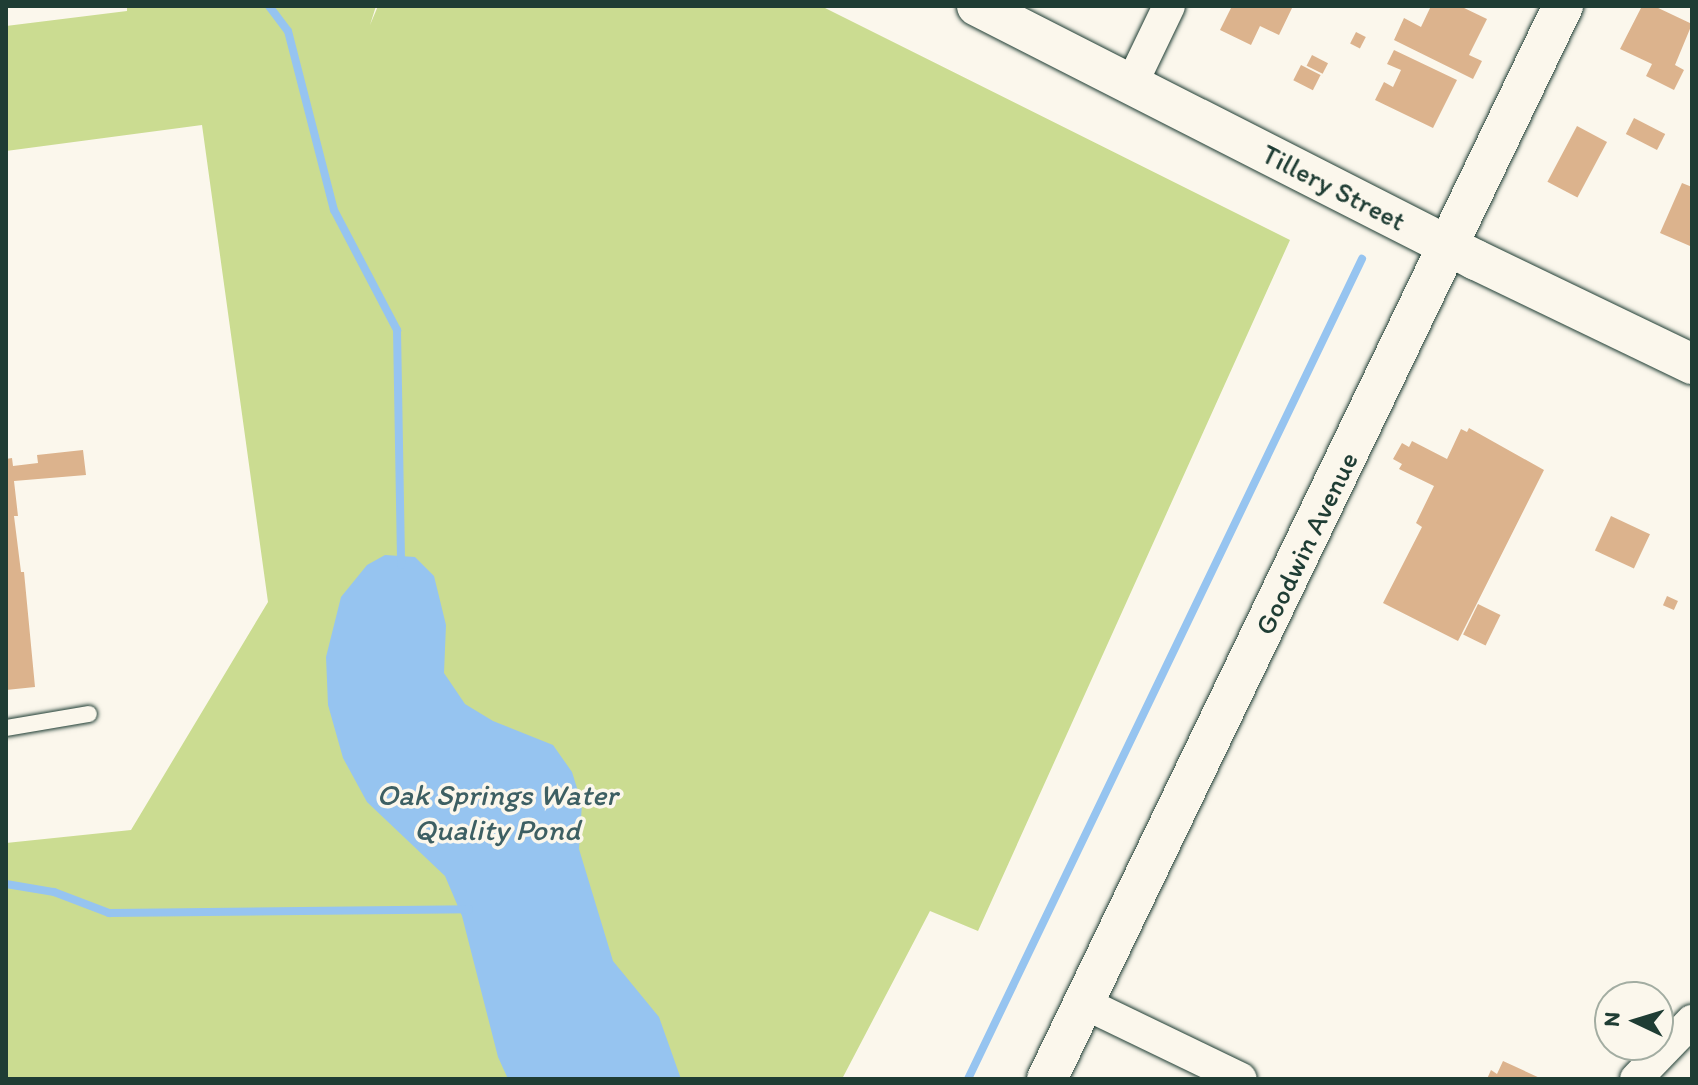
<!DOCTYPE html>
<html>
<head>
<meta charset="utf-8">
<style>
  body { margin:0 }
  #map { position:relative; width:1698px; height:1085px; overflow:hidden; background:#fbf7ec; font-family:Itim,sans-serif }
  div>[style] { position:absolute }
  [style*='--x'] { left:calc(var(--x)*1px); top:calc(var(--y)*1px); width:calc(var(--w)*1px); rotate:calc(var(--a)*1deg) }
  .green>* { inset:0; background:#cbdc91 }
  .water>* { inset:0; background:#96c4f0 }
  .stream>* { height:8px; margin:-4px; padding:0 4px; transform-origin:4px; border-radius:4px; background:#96c4f0 }
  .building>* { inset:0; background:#dcb38d; transform-origin:0 0 }
  .roads { filter:drop-shadow(0 0 2px #1f3d34) drop-shadow(0 0 2px #1f3d34) }
  .service>* { height:16px; margin:-8px; padding:0 8px; transform-origin:8px; border-radius:8px; background:#fbf7ec }
  .minor>* { height:32px; margin:-16px; padding:0 16px; transform-origin:16px; border-radius:16px; background:#fbf7ec }
  .tertiary>* { height:40px; margin:-20px; padding:0 20px; transform-origin:20px; border-radius:20px; background:#fbf7ec }
  span { translate:-50% -50%; white-space:nowrap; text-align:center; line-height:1.15; -webkit-text-stroke:7px #fbf7ec; paint-order:stroke }
  .street-label { font-size:28px; color:#1f3d34 }
  .water-label { font-size:30px; color:#3d5f63; font-style:italic }
  .frame { position:absolute; inset:0; border:8px solid #1f3d34; pointer-events:none }
  .north { position:absolute; left:1594px; top:981px; width:80px; height:80px; box-sizing:border-box; background:#fbf7ec; border:2px solid #a3ada2; border-radius:50%; rotate:274deg; font-size:22px; font-weight:700; line-height:32px; text-align:center; color:#1f3d34 }
  .north::after { content:''; display:block; margin:auto; width:28px; height:36px; background:#1f3d34; clip-path:polygon(50% 0,100% 100%,50% 72%,0 100%) }
</style>
</head>
<body>
<div id="map">
  <div class="green">
    <i style="clip-path:polygon(127px 6px,376px 6px,370px 25px,378px 6px,821px 6px,1290px 240px,978px 931px,930px 911px,842px 1079px,6px 1079px,6px 843px,131px 830px,268px 602px,202px 125px,6px 151px,6px 26px,127px 11px)"></i>
  </div>
  <div class="water">
    <i style="clip-path:polygon(385px 555px,415px 557px,434px 576px,446px 625px,444px 673px,465px 704px,493px 721px,553px 745px,572px 772px,582px 804px,579px 849px,613px 961px,659px 1017px,681px 1079px,508px 1079px,498px 1057px,462px 916px,445px 876px,367px 802px,343px 758px,328px 705px,326px 657px,341px 597px,367px 565px)"></i>
  </div>
  <div class="stream">
    <i style="--x:269;--y:6;--w:31;--a:53"></i>
    <i style="--x:288;--y:31;--w:185;--a:75.6"></i>
    <i style="--x:334;--y:210;--w:136;--a:62.3"></i>
    <i style="--x:397;--y:330;--w:235;--a:89"></i>
    <i style="--x:6;--y:884;--w:49;--a:9.5"></i>
    <i style="--x:54;--y:892;--w:59;--a:20.9"></i>
    <i style="--x:109;--y:913;--w:360;--a:-0.6"></i>
    <i style="--x:968;--y:1079;--w:910;--a:-64.34"></i>
  </div>
  <div class="building">
    <i style="clip-path:polygon(1232px 6px,1293px 6px,1279px 35px,1260px 26px,1251px 45px,1220px 30px)"></i>
    <i style="clip-path:polygon(1431px 6px,1460px 6px,1487px 19px,1469px 55px,1482px 61px,1473px 79px,1394px 40px,1404px 18px,1421px 27px)"></i>
    <i style="clip-path:polygon(1642px 6px,1654px 6px,1692px 24px,1675px 65px,1684px 70px,1674px 90px,1646px 76px,1652px 64px,1620px 49px)"></i>
    <i style="left:1356px;top:32px;width:11px;height:13px;rotate:27deg"></i>
    <i style="clip-path:polygon(1394px 50px,1457px 80px,1433px 128px,1375px 100px,1384px 82px,1393px 87px,1401px 70px,1387px 64px)"></i>
    <i style="left:1312px;top:55px;width:18px;height:12px;rotate:27deg"></i>
    <i style="left:1301px;top:65px;width:22px;height:17px;rotate:27deg"></i>
    <i style="left:1634px;top:118px;width:35px;height:18px;rotate:27deg"></i>
    <i style="left:1577px;top:126px;width:34px;height:63px;rotate:28deg"></i>
    <i style="clip-path:polygon(1682px 183px,1692px 187px,1690px 246px,1660px 233px)"></i>
    <i style="clip-path:polygon(1469px 428px,1544px 470px,1458px 641px,1383px 603px,1422px 527px,1416px 523px,1434px 486px,1399px 469px,1402px 464px,1393px 459px,1402px 443px,1409px 447px,1412px 441px,1447px 459px,1461px 429px,1467px 432px)"></i>
    <i style="clip-path:polygon(83px 450px,86px 475px,14px 481px,18px 516px,14px 516px,21px 572px,24px 572px,35px 687px,6px 690px,6px 459px,12px 458px,13px 466px,38px 463px,37px 455px)"></i>
    <i style="left:1611px;top:516px;width:43px;height:38px;rotate:25deg"></i>
    <i style="left:1667px;top:596px;width:12px;height:10px;rotate:24deg"></i>
    <i style="left:1478px;top:604px;width:25px;height:34px;rotate:26deg"></i>
    <i style="clip-path:polygon(1503px 1061px,1542px 1079px,1487px 1079px,1491px 1070px,1497px 1074px)"></i>
  </div>
  <div class="roads">
    <div class="service">
      <i style="--x:6;--y:728;--w:84;--a:-9.6"></i>
    </div>
    <div class="minor">
      <i style="--x:1132;--y:83;--w:85;--a:-64.3"></i>
      <i style="--x:1084;--y:1003;--w:174;--a:25.8"></i>
      <i style="--x:1636;--y:1079;--w:81;--a:-46"></i>
    </div>
    <div class="tertiary">
      <i style="--x:977;--y:6;--w:560;--a:26.98"></i>
      <i style="--x:1476;--y:260;--w:240;--a:25.7"></i>
      <i style="--x:1047;--y:1079;--w:1191;--a:-64.32"></i>
    </div>
  </div>
  <div class="street-label">
    <span style="left:1334px;top:187px;rotate:27deg">Tillery Street</span>
    <span style="left:1306px;top:543px;rotate:-64deg">Goodwin Avenue</span>
  </div>
  <div class="water-label">
    <span style="left:497px;top:812px">Oak Springs Water<br>Quality Pond</span>
  </div>
  <div class="frame"></div>
  <div class="north">N</div>
</div>
</body>
</html>
